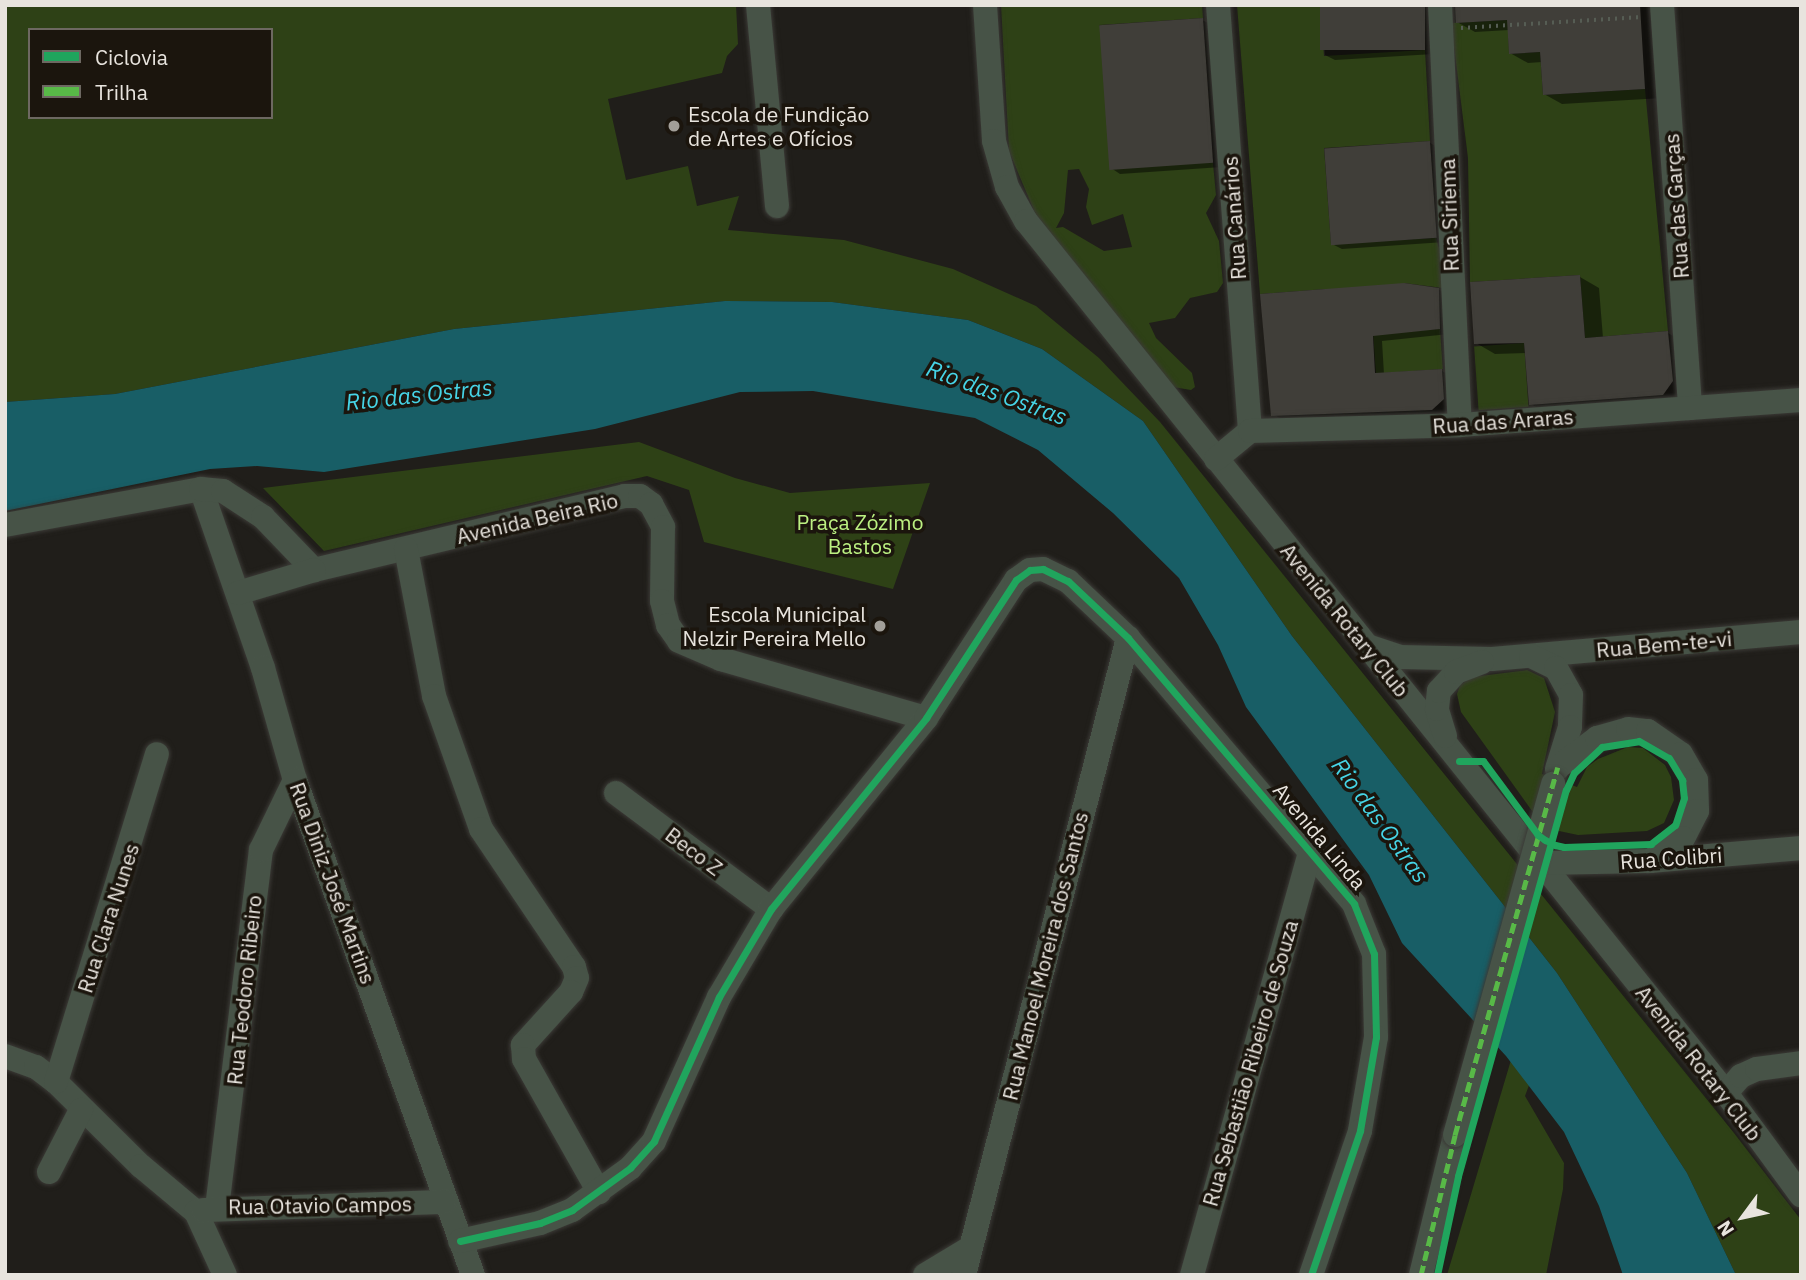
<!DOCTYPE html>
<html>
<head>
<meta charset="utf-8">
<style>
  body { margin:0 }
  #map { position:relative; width:1806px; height:1280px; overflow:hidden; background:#201e1a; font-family:"IBM Plex Sans",sans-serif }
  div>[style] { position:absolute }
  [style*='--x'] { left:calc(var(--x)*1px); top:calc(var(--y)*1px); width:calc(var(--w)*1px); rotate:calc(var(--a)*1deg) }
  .green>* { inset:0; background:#2e4116; transform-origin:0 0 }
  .water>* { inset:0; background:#185e66 }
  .shadow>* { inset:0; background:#0007 }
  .building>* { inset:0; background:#403e39; transform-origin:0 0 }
  .path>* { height:3.5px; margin-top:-1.75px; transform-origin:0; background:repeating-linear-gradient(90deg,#565d54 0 2px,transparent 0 7px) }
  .roads { filter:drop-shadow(0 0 2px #3b3a36) drop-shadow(0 0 2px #3b3a36) }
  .minor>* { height:24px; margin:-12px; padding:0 12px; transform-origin:12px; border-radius:12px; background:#475347 }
  .bridges { filter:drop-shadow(0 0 2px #3b3a36) drop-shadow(0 0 2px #3b3a36) }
  .minor-bridge>* { height:24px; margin:-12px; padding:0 12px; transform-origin:12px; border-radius:12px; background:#475347 }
  .quiet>* { height:5px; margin-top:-2.5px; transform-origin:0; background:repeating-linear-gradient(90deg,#58b947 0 10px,transparent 0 15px) }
  .cycleway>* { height:7px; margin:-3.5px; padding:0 3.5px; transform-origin:3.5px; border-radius:3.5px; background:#20a55d }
  .dots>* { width:19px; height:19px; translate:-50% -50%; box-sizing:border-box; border:4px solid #1b150d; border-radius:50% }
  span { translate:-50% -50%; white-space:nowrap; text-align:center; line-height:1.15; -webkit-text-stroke:7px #1b150d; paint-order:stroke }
  .poi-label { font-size:21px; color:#e8e4de }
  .left { translate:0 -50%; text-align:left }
  .right { translate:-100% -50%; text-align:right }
  .street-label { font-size:21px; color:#e8e4de }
  .park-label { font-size:21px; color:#bcf182 }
  .water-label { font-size:23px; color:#46d4e6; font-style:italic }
  .frame { position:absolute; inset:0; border:7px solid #e8e4de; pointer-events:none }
  .legend { position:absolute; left:28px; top:28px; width:245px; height:91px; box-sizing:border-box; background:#1b150d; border:2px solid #6d6861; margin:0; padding:9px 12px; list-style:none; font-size:21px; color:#e8e4de }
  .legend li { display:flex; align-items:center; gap:14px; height:35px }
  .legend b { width:35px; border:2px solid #6d6861 }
  .north { position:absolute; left:1708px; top:1182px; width:70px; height:70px; -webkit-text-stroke:5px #1b150d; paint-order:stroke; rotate:237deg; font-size:19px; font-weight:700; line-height:28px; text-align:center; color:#e8e4de }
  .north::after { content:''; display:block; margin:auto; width:24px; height:32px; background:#e8e4de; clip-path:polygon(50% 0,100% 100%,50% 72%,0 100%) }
</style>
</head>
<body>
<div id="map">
  <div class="green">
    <i style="clip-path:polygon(evenodd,5px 5px,736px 5px,738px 44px,727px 56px,722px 73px,608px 99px,626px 180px,688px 166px,697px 206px,739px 196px,728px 230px,844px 240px,953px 269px,1036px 306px,1099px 358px,1160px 422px,1734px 1133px,1801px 1220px,1801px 1275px,1736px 1275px,1687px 1173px,1557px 973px,1292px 636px,1143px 421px,1042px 349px,968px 320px,832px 302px,725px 301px,454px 329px,115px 394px,5px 402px,5px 5px,30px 30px,271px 30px,271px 117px,30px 117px,30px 30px)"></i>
    <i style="clip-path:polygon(evenodd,1001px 5px,1202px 5px,1203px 18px,1099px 25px,1213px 163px,1216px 195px,1206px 213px,1219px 241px,1223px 283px,1217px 292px,1190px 298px,1175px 318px,1149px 323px,1156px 338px,1192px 373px,1195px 387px,1191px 390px,1173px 387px,1035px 213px,1009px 151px,1001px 5px,1079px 169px,1089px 189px,1086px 207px,1092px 225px,1123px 214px,1132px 247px,1104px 251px,1063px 227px,1056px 228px,1064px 213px,1068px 170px,1079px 169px)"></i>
    <i style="clip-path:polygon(1237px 5px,1333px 5px,1320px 6px,1324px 56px,1425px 50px,1430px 141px,1324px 148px,1331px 244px,1436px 238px,1451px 289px,1404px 283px,1331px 338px,1326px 289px,1260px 294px)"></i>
    <i style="clip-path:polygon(1508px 20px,1509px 54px,1540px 52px,1543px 95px,1645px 89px,1668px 331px,1585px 338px,1580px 275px,1470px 282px,1468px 158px,1451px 23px)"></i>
    <i style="left:1440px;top:329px;width:40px;height:67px;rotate:86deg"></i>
    <i style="left:1524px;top:343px;width:64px;height:50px;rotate:86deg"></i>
    <i style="clip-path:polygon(639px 442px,735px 478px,790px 493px,930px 483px,893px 589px,704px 542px,689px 490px,647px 476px,324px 551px,263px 488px)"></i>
    <i style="clip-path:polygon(1527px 670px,1544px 678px,1555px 712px,1542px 774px,1577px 787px,1587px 767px,1598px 759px,1628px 747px,1643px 748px,1665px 765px,1671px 777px,1674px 800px,1664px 823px,1647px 831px,1578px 835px,1559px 831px,1535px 815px,1461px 712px,1457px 694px,1460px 685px,1472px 677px)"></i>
    <i style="clip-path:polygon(1511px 1060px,1531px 1080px,1525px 1096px,1564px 1163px,1563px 1189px,1546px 1275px,1447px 1275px)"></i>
  </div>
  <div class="water">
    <i style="clip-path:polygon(725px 301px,832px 302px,968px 320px,1042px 349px,1143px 421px,1292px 636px,1557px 973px,1687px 1173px,1736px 1275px,1623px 1275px,1599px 1206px,1564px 1132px,1506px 1056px,1402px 943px,1369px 875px,1246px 707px,1218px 645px,1179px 578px,1113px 513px,1038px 450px,975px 418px,813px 391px,740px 392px,595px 429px,324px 472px,257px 466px,210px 469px,5px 511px,5px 402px,115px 394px,454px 329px)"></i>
  </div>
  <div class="shadow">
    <i style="clip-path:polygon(1433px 5px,1434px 54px,1335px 60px,1325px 55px,1322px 8px)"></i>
    <i style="clip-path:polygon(1456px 5px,1657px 5px,1662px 98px,1562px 104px,1544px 94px,1542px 62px,1528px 63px,1510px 53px,1509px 30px,1475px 32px,1457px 22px)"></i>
    <i style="clip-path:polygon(1202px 20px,1212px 25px,1222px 167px,1120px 174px,1111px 168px)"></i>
    <i style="clip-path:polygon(1429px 142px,1438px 148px,1445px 242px,1342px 249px,1332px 244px)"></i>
    <i style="clip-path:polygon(1580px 277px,1599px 288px,1603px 338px,1668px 333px,1687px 344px,1682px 405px,1550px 415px,1531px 404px,1526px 353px,1495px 354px,1476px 343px)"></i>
    <i style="clip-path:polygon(1438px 289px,1448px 295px,1449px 334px,1382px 341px,1384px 374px,1442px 371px,1452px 377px,1453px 405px,1442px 415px,1283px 420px,1273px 414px,1262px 296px)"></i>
  </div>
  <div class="building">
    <i style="left:1425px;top:5px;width:45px;height:105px;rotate:90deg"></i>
    <i style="clip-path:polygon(1455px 5px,1640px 5px,1645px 89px,1543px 95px,1540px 52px,1509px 54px,1507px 20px,1456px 23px)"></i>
    <i style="left:1203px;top:18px;width:145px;height:104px;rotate:86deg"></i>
    <i style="left:1430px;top:141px;width:97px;height:106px;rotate:86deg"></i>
    <i style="clip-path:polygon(1580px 275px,1585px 338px,1668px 331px,1673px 381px,1663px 395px,1529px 405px,1524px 343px,1474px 344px,1470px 282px)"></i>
    <i style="clip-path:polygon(1404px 283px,1439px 288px,1440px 329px,1373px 336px,1375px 373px,1442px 369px,1444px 399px,1432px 410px,1271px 416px,1260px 294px)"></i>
  </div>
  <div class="path">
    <i style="--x:1461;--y:28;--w:181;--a:-3.5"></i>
  </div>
  <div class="roads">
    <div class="minor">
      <i style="--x:758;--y:5;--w:202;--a:84.6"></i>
      <i style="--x:985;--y:5;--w:136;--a:86.2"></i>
      <i style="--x:994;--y:141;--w:48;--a:74.2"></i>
      <i style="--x:1007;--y:187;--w:39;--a:61"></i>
      <i style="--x:1026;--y:221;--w:1118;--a:51.24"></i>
      <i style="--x:1726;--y:1093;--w:127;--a:53.7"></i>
      <i style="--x:1218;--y:5;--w:427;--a:85.7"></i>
      <i style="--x:1440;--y:5;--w:420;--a:87.3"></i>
      <i style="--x:1662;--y:5;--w:404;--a:86"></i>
      <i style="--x:1216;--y:459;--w:44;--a:-39.5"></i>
      <i style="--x:1250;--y:431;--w:210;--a:-1.6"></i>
      <i style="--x:1460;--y:425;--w:342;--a:-4.2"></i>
      <i style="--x:201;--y:489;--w:189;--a:70.9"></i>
      <i style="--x:263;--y:668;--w:116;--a:74.1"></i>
      <i style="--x:295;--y:780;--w:526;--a:70.22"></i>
      <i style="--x:5;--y:525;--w:199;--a:-10.4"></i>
      <i style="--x:201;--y:489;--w:22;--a:5"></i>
      <i style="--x:223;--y:491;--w:48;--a:33"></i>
      <i style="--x:263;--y:517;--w:74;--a:46.1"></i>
      <i style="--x:314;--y:570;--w:319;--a:-13.4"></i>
      <i style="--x:624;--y:496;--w:16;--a:0"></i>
      <i style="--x:640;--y:496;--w:14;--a:36"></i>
      <i style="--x:651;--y:504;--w:26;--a:62"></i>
      <i style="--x:663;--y:527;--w:74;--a:90.8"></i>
      <i style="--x:662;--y:601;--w:25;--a:76"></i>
      <i style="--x:668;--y:625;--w:19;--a:55"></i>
      <i style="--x:679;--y:641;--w:46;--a:23.2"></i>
      <i style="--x:721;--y:659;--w:213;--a:16.1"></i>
      <i style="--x:406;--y:549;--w:150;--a:79.2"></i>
      <i style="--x:434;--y:696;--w:141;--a:70.5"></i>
      <i style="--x:481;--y:829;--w:166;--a:56"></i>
      <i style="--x:574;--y:967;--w:11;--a:75"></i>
      <i style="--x:577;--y:978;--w:15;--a:113"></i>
      <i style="--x:571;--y:992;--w:72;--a:132.2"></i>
      <i style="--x:523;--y:1045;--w:14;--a:86"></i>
      <i style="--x:524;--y:1059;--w:153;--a:60.6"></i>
      <i style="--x:238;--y:593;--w:79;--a:-16.8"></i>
      <i style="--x:1367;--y:646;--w:35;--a:18"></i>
      <i style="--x:1400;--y:657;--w:92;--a:1.2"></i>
      <i style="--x:1492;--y:659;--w:310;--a:-5"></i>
      <i style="--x:1531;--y:656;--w:28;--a:26"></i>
      <i style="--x:1556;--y:668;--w:31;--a:61"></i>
      <i style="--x:1571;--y:695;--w:32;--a:92"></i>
      <i style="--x:1570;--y:727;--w:44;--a:107.2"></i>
      <i style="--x:1445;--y:736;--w:28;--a:-107"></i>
      <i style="--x:1437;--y:709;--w:18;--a:-84"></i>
      <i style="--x:1439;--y:691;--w:25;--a:-48"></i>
      <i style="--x:1456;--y:672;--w:28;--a:-21"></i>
      <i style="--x:1558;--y:767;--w:49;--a:-36.6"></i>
      <i style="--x:1597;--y:738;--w:32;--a:-16"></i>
      <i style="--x:1628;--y:729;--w:20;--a:6"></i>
      <i style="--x:1648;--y:731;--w:40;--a:34.9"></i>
      <i style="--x:1681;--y:754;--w:30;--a:60"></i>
      <i style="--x:1696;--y:780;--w:31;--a:88"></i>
      <i style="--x:1697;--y:811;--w:30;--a:117"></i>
      <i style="--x:1683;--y:838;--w:40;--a:145.1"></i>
      <i style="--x:616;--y:793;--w:194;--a:36.8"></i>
      <i style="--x:1541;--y:863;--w:109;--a:-1.1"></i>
      <i style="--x:1650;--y:861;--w:152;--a:-4.9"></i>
      <i style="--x:5;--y:1056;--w:33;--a:20"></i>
      <i style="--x:36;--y:1067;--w:25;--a:37"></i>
      <i style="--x:56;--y:1082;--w:120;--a:44.7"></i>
      <i style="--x:141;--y:1166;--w:72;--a:39.9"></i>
      <i style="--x:196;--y:1212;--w:69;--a:65.3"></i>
      <i style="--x:56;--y:1082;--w:343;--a:-72.9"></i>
      <i style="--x:1726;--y:1093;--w:23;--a:-49"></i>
      <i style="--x:1741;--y:1076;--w:17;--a:-24"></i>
      <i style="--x:1757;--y:1069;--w:44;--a:-7.8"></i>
      <i style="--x:49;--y:1172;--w:70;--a:-62.7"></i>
      <i style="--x:217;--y:1208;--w:361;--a:-83"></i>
      <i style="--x:261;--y:850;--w:78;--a:-64.1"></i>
      <i style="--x:203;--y:1210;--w:241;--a:-1.9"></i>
      <i style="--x:460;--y:1241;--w:82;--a:-12.7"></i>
      <i style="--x:540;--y:1223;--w:35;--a:-22"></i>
      <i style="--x:572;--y:1210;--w:72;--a:-35.9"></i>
      <i style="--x:630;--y:1168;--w:36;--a:-48"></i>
      <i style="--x:654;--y:1141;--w:158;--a:-65.7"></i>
      <i style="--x:719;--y:997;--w:102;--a:-59.4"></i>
      <i style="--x:771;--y:909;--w:246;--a:-50.9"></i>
      <i style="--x:926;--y:718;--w:165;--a:-56.9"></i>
      <i style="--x:1016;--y:580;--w:17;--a:-36"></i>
      <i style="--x:1030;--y:570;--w:13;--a:-4"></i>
      <i style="--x:1043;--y:569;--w:28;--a:26"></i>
      <i style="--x:1068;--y:581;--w:83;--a:43.5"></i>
      <i style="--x:1128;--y:638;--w:349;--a:49.6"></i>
      <i style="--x:1354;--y:904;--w:54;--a:68.2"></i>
      <i style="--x:1374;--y:954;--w:83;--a:88.6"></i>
      <i style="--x:1376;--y:1037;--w:95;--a:99.7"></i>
      <i style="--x:1360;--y:1131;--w:152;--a:108.8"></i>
      <i style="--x:925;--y:1275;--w:52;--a:-31"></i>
      <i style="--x:964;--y:1275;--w:658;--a:-75.56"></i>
      <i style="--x:1192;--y:1275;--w:439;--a:-74.4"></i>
      <i style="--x:1421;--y:1275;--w:144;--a:-76.3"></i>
    </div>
  </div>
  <div class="bridges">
    <div class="minor-bridge">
      <i style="--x:1455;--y:1135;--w:365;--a:-74.4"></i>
    </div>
  </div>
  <div class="quiet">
    <i style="--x:1421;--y:1275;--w:144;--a:-76.3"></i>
    <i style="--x:1455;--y:1135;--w:382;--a:-74.4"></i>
  </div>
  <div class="cycleway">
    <i style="--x:460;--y:1241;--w:82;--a:-12.7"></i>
    <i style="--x:540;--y:1223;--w:35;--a:-22"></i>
    <i style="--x:572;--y:1210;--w:72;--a:-35.9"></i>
    <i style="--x:630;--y:1168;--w:36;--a:-48"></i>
    <i style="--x:654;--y:1141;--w:158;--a:-65.7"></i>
    <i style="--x:719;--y:997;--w:102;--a:-59.4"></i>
    <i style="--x:771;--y:909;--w:246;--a:-50.9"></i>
    <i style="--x:926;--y:718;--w:165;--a:-56.9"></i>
    <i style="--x:1016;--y:580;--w:17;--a:-36"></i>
    <i style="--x:1030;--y:570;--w:13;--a:-4"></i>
    <i style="--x:1043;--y:569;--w:28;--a:26"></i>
    <i style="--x:1068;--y:581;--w:83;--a:43.5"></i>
    <i style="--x:1128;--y:638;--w:349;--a:49.6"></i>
    <i style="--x:1354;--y:904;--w:54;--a:68.2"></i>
    <i style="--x:1374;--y:954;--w:83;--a:88.6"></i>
    <i style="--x:1376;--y:1037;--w:95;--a:99.7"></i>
    <i style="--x:1360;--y:1131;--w:152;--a:108.8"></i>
    <i style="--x:1437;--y:1275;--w:101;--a:-78"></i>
    <i style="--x:1458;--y:1176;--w:401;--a:-74.4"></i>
    <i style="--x:1566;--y:790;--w:19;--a:-65"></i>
    <i style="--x:1574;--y:773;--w:38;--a:-43"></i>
    <i style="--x:1602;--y:747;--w:37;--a:-9"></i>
    <i style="--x:1639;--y:741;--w:34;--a:30"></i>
    <i style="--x:1669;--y:758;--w:26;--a:59"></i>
    <i style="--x:1682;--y:780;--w:18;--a:84"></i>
    <i style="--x:1684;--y:798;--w:28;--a:108"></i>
    <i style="--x:1675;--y:825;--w:31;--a:142"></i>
    <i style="--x:1651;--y:844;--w:87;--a:178"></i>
    <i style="--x:1564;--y:847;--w:9;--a:-167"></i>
    <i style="--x:1555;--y:845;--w:11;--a:-153"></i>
    <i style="--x:1545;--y:840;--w:9;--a:-144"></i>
    <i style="--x:1538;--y:835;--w:92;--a:-126.6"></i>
    <i style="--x:1483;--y:761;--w:24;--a:180"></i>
  </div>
  <div class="dots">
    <i style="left:674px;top:126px;background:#a29f99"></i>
    <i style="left:880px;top:626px;background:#a29f99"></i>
  </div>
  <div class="poi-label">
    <span class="left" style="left:688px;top:126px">Escola de Fundição<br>de Artes e Ofícios</span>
    <span class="right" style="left:866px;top:626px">Escola Municipal<br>Nelzir Pereira Mello</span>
  </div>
  <div class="street-label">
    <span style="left:1676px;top:206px;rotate:-94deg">Rua das Garças</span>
    <span style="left:1449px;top:215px;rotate:-92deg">Rua Siriema</span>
    <span style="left:1234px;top:218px;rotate:-94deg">Rua Canários</span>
    <span style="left:1503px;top:421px;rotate:-4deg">Rua das Araras</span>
    <span style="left:537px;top:518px;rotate:-13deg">Avenida Beira Rio</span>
    <span style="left:1345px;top:620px;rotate:51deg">Avenida Rotary Club</span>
    <span style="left:1664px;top:644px;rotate:-5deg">Rua Bem-te-vi</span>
    <span style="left:1320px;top:836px;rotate:50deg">Avenida Linda</span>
    <span style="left:694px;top:851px;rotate:37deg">Beco Z</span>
    <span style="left:1671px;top:858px;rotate:-4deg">Rua Colibri</span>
    <span style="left:333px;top:883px;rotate:70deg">Rua Diniz José Martins</span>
    <span style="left:108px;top:918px;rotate:-72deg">Rua Clara Nunes</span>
    <span style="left:1045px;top:956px;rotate:-76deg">Rua Manoel Moreira dos Santos</span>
    <span style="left:244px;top:990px;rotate:-84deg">Rua Teodoro Ribeiro</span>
    <span style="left:1250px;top:1063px;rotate:-74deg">Rua Sebastião Ribeiro de Souza</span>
    <span style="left:1699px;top:1063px;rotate:52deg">Avenida Rotary Club</span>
    <span style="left:320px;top:1205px;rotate:-1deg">Rua Otavio Campos</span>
  </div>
  <div class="park-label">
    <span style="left:860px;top:534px">Praça Zózimo<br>Bastos</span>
  </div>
  <div class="water-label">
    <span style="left:997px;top:392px;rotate:20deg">Rio das Ostras</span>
    <span style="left:419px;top:394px;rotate:-6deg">Rio das Ostras</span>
    <span style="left:1381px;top:820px;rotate:54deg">Rio das Ostras</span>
  </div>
  <div class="frame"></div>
  <ul class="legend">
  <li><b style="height:9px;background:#20a55d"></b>Ciclovia</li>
  <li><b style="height:9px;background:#58b947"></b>Trilha</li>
  </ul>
  <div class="north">N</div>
</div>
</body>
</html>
